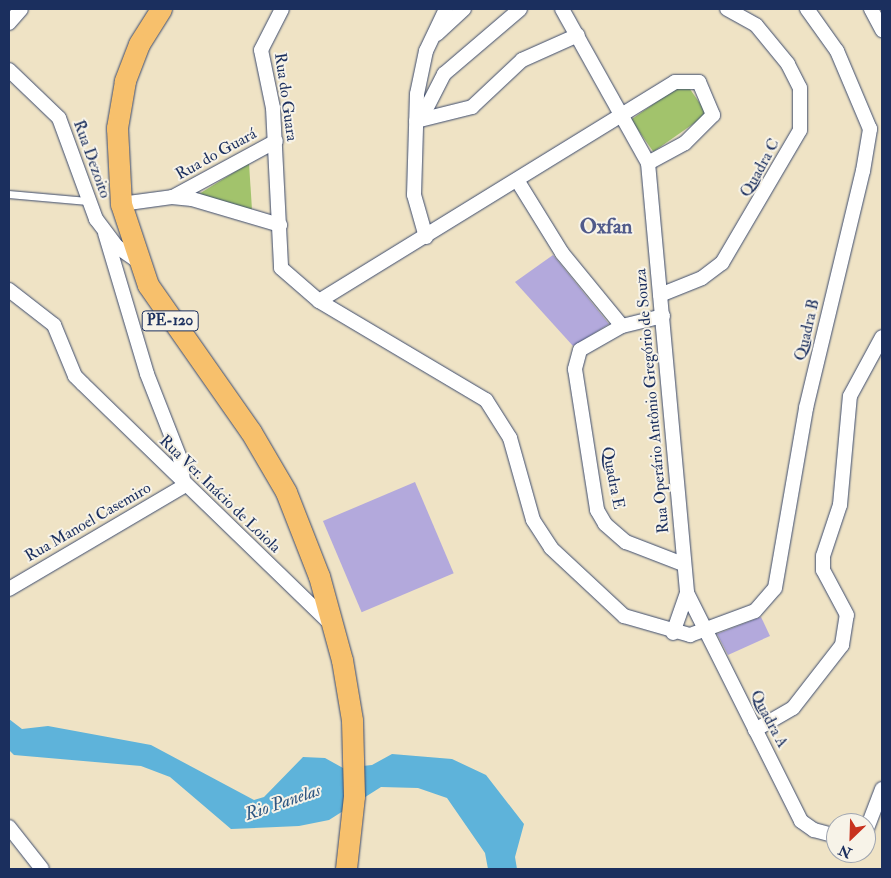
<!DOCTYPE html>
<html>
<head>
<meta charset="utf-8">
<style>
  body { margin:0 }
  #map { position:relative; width:891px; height:878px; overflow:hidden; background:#efe3c5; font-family:"IM FELL Double Pica",serif }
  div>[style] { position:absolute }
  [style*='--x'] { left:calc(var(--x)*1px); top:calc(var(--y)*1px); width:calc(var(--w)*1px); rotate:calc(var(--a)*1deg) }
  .green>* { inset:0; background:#a2c36c; transform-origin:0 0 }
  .water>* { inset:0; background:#5eb3da }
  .building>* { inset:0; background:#b3a9dc; transform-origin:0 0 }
  .roads { filter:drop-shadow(0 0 1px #3b4a6d) drop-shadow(0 0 1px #3b4a6d) }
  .service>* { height:7px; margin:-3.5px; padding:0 3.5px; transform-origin:3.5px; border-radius:3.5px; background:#fff }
  .minor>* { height:14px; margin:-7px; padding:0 7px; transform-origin:7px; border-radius:7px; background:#fff }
  .primary>* { height:21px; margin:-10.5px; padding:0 10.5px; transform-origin:10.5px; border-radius:10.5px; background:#f7c06c }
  span { translate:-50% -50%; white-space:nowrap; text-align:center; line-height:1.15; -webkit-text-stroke:4px #f7f3e8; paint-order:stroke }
  .shield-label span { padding:1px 4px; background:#f7f3e8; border:1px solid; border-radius:4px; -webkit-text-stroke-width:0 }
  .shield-label { font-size:15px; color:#1b2f5e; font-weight:700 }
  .street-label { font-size:16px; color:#1b2f5e }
  .water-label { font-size:18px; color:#2f5783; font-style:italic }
  .district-label { font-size:21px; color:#505a8a; font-weight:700 }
  .frame { position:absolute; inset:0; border:10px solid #1b2f5e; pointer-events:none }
  .north { position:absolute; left:826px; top:813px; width:50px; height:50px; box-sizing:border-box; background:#f7f3e8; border:1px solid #9fa5b1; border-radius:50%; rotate:204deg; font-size:14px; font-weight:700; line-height:20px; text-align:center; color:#1b2f5e }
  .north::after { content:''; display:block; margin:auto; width:18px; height:22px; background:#c8321e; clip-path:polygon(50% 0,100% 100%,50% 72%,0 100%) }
</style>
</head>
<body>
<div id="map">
  <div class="green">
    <i style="left:685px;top:82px;width:39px;height:66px;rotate:55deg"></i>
    <i style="clip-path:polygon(249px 163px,252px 210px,199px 194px)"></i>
  </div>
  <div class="water">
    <i style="clip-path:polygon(9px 719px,22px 729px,48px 726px,151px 745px,254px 800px,264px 797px,303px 757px,325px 758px,343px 768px,372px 765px,392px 754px,452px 759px,486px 775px,524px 824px,515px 857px,517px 869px,488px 869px,485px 853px,447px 798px,418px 788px,381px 787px,329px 820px,299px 826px,231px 829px,170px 777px,141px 766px,14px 755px,9px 750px)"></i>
  </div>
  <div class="building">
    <i style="clip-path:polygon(553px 255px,609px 324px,573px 346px,515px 282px)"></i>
    <i style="left:415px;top:482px;width:99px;height:100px;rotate:67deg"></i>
    <i style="clip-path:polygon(761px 617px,770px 636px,728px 655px,717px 634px)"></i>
  </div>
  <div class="roads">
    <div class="service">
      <i style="--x:9;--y:194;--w:78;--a:5.1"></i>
    </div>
    <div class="minor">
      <i style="--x:282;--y:9;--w:46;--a:117.1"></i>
      <i style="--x:261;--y:50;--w:59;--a:78.3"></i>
      <i style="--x:273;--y:108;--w:160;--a:87.1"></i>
      <i style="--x:281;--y:268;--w:50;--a:41"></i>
      <i style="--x:319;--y:301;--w:194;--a:30.7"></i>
      <i style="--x:486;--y:400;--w:45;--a:57.7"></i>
      <i style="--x:510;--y:438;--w:85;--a:74.3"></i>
      <i style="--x:533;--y:520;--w:33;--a:57"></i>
      <i style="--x:551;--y:548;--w:100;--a:43"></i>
      <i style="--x:624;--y:616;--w:69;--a:16.1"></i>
      <i style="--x:690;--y:635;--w:69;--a:-20.3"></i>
      <i style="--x:755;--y:611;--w:30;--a:-49"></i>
      <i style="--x:775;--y:588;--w:183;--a:-80.2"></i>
      <i style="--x:806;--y:408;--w:244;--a:-76.5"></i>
      <i style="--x:863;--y:171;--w:43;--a:-80.5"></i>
      <i style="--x:870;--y:129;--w:85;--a:-112.9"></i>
      <i style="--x:837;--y:51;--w:52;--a:-125.5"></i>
      <i style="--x:562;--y:9;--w:176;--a:60.8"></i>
      <i style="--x:648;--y:163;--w:432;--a:84.8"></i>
      <i style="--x:687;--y:593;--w:255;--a:63.4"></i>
      <i style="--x:801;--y:821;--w:16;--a:35"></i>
      <i style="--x:814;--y:830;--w:23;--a:15"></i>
      <i style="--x:871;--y:9;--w:24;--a:62"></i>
      <i style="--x:9;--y:23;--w:18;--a:-49"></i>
      <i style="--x:437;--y:34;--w:37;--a:-43"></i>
      <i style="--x:9;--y:70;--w:69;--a:43.8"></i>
      <i style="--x:59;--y:118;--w:108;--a:69.9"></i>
      <i style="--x:96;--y:219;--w:34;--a:53"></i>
      <i style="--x:116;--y:246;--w:29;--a:35"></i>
      <i style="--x:421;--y:119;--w:51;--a:-62.9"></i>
      <i style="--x:444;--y:74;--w:100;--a:-40.5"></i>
      <i style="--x:416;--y:121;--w:58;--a:-14"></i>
      <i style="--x:472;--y:107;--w:69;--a:-43.2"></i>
      <i style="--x:522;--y:60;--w:61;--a:-24.1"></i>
      <i style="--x:517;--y:180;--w:86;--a:58.3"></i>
      <i style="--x:562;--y:253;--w:94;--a:50.6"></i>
      <i style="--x:173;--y:197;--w:117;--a:-28.5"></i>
      <i style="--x:121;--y:204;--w:51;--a:-7.8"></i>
      <i style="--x:172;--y:197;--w:20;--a:6"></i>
      <i style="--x:192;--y:199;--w:92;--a:16.5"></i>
      <i style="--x:105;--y:233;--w:147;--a:73.4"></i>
      <i style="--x:147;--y:374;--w:90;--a:68.6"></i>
      <i style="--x:180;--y:458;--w:28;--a:82"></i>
      <i style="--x:426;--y:237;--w:44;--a:-105.9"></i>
      <i style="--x:414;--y:195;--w:101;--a:-88.3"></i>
      <i style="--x:417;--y:94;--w:44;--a:-78.2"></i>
      <i style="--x:426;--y:51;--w:47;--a:-64.5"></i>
      <i style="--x:9;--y:290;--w:57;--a:37.9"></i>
      <i style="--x:54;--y:325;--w:55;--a:67.6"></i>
      <i style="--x:75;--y:376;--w:11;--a:45"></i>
      <i style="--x:83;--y:384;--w:345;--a:44.1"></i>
      <i style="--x:660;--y:295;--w:45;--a:-22"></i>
      <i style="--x:702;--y:278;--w:25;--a:-37"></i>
      <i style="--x:722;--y:263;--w:154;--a:-59.6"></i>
      <i style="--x:800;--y:130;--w:42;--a:-90"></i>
      <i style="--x:800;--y:88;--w:27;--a:-117"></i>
      <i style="--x:788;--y:64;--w:50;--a:-129.4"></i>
      <i style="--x:756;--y:25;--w:33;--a:-151"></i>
      <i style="--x:319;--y:301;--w:418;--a:-31.6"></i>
      <i style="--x:675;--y:82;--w:24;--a:0"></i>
      <i style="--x:699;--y:82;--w:36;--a:67"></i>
      <i style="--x:713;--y:115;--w:40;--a:135"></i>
      <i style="--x:685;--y:143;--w:42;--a:151.6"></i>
      <i style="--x:663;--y:316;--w:42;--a:166.3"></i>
      <i style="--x:622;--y:326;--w:48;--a:150.3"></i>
      <i style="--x:580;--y:350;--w:20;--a:105"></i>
      <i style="--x:575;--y:369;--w:143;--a:81.1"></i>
      <i style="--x:597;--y:510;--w:16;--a:60"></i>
      <i style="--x:605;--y:524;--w:28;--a:41"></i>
      <i style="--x:626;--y:542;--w:61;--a:21.1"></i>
      <i style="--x:9;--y:589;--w:203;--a:-30.5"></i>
      <i style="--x:673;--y:633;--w:42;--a:-70.7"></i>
      <i style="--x:755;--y:730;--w:44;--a:-30.1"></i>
      <i style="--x:793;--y:708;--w:80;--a:-52.1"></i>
      <i style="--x:842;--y:645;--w:30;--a:-81"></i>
      <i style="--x:847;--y:615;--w:51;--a:-118.1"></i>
      <i style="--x:823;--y:570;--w:14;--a:-90"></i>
      <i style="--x:823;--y:556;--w:54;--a:-71.6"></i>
      <i style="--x:840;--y:505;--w:109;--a:-84.8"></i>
      <i style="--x:850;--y:396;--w:67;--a:-61.5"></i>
      <i style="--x:9;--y:827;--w:53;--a:51.8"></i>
      <i style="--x:866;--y:831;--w:45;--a:-69.1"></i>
    </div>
    <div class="primary">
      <i style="--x:161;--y:9;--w:41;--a:122.2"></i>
      <i style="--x:139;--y:44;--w:40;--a:111"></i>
      <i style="--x:125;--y:81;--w:48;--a:99.7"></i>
      <i style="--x:117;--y:128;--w:76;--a:87"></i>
      <i style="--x:121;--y:204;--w:85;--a:71.6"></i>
      <i style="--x:148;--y:285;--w:179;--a:55"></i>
      <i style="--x:251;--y:432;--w:69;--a:59.7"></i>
      <i style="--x:286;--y:492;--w:90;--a:68.6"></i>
      <i style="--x:319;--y:576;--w:87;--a:74.7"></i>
      <i style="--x:342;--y:660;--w:61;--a:80.5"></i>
      <i style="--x:352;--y:720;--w:76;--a:88.5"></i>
      <i style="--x:354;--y:796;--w:73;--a:96.3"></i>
    </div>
  </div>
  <div class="shield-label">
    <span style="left:170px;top:321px">PE-120</span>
  </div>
  <div class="street-label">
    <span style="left:286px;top:97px;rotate:82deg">Rua do Guara</span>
    <span style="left:216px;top:154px;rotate:-29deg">Rua do Guará</span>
    <span style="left:92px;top:159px;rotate:70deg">Rua Dezoito</span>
    <span style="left:760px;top:168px;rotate:-61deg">Quadra C</span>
    <span style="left:807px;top:330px;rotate:-77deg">Quadra B</span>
    <span style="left:652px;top:401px;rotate:-95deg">Rua Operário Antônio Gregório de Souza</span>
    <span style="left:613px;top:478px;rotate:79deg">Quadra E</span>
    <span style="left:220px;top:494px;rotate:44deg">Rua Ver. Inácio de Loiola</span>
    <span style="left:88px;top:522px;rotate:-30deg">Rua Manoel Casemiro</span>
    <span style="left:769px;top:719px;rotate:62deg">Quadra A</span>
  </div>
  <div class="water-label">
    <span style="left:283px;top:803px;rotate:-19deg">Rio Panelas</span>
  </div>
  <div class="district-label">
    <span style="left:606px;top:227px">Oxfan</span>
  </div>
  <div class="frame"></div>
  <div class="north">N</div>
</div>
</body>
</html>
